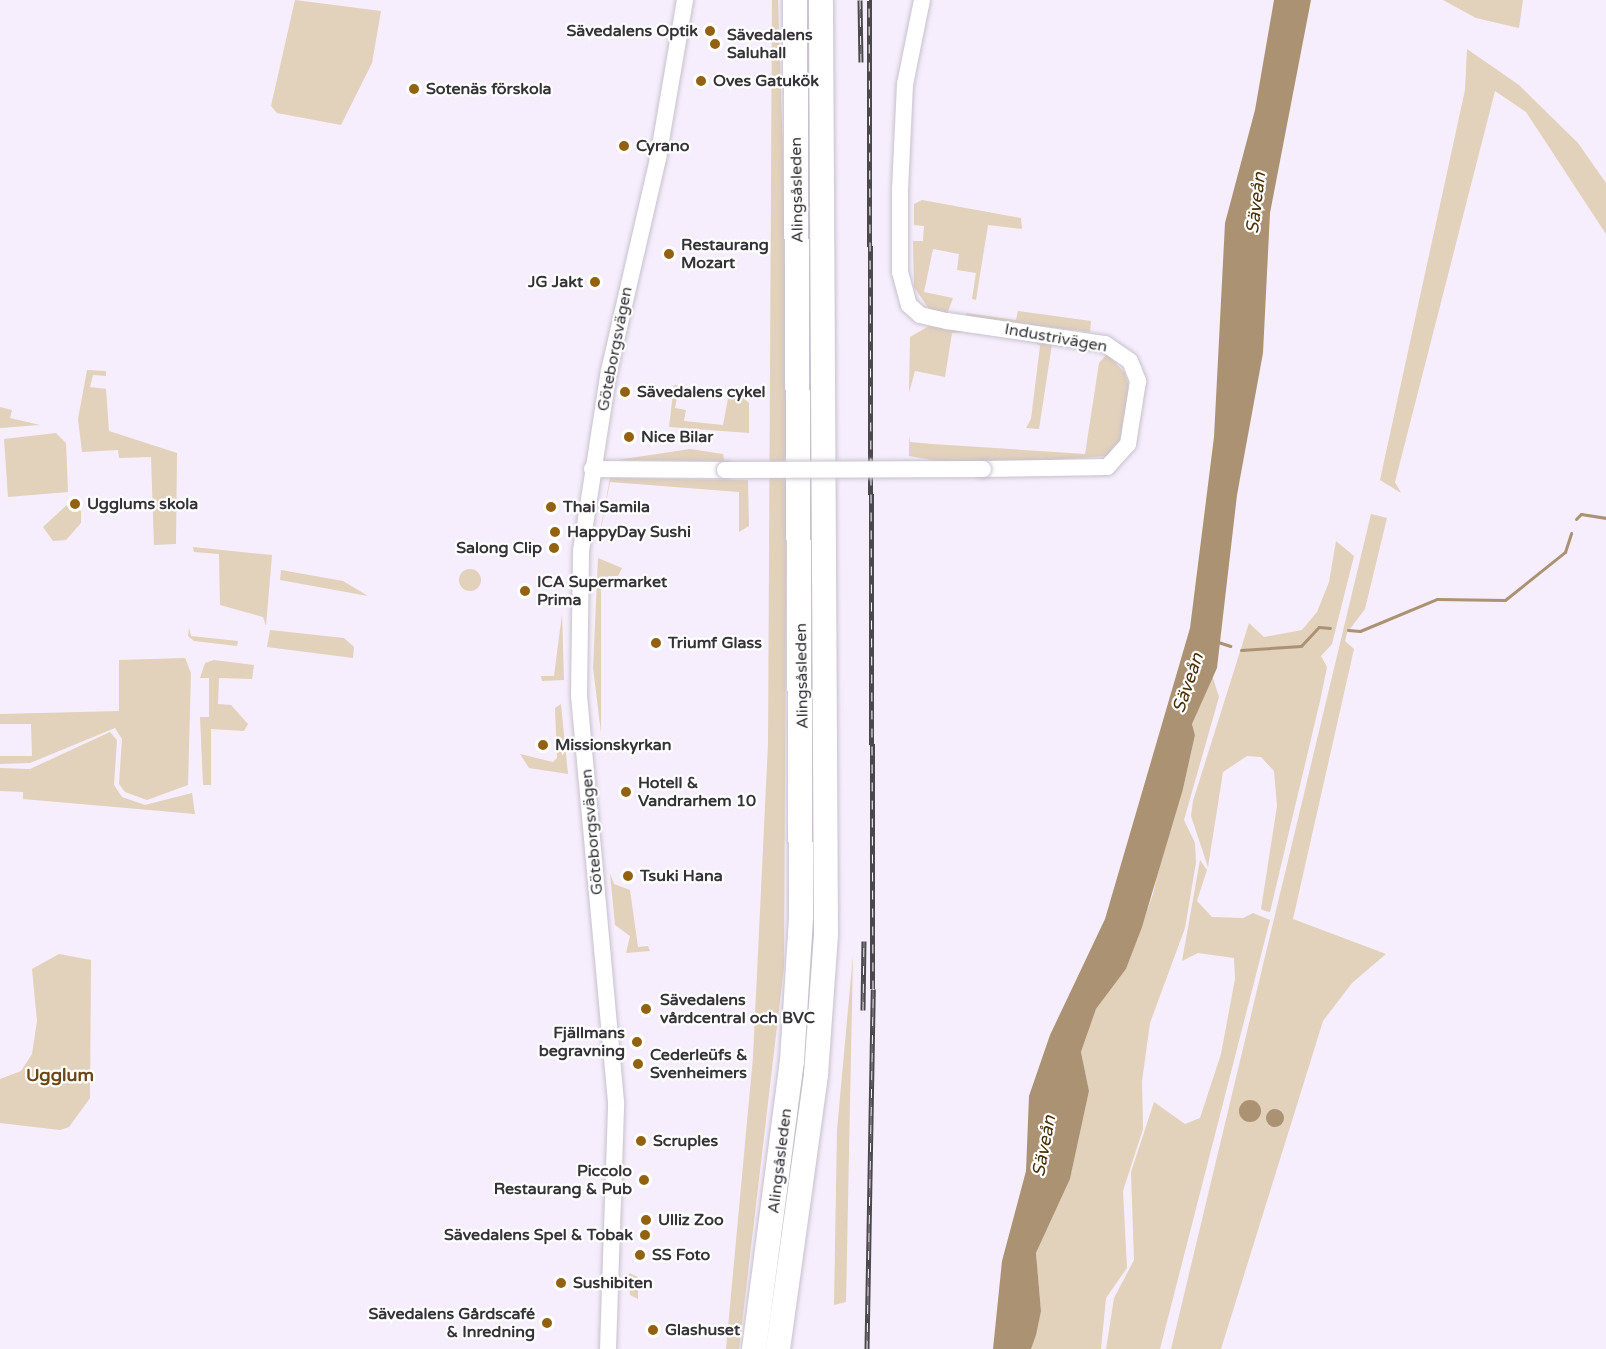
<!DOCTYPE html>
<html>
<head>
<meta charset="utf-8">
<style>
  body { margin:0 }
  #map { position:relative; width:1606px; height:1349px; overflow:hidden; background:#f6eefc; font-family:"Varela Round",sans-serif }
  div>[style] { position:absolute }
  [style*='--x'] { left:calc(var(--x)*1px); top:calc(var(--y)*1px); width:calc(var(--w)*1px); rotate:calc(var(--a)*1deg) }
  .green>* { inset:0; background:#e2d1bb }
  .round { border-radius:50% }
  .water>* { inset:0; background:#ab9273 }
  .stream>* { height:3px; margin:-1.5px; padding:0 1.5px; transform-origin:1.5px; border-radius:1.5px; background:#ab9273 }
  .roads { filter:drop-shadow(0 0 2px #c7c0cd) drop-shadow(0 0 2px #c7c0cd) }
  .minor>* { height:16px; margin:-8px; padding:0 8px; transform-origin:8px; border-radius:8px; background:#fff }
  .highway>* { height:24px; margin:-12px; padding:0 12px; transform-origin:12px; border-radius:12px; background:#fff }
  .rail>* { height:5px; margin-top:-2.5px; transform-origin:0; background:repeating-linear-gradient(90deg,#fff 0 9px,#4a474d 0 18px); box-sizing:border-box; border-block:2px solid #4a474d }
  .bridges { filter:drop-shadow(0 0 2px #c7c0cd) drop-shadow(0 0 2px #c7c0cd) }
  .minor-bridge>* { height:16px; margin:-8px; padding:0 8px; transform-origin:8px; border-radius:8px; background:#fff }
  .dots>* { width:16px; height:16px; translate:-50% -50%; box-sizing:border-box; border:3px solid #fff; border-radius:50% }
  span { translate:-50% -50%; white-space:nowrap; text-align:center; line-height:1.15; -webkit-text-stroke:4.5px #fff; paint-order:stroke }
  .poi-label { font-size:16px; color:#363338; font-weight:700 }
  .right { translate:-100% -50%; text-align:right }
  .left { translate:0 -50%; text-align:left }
  .street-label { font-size:16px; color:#363338 }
  .water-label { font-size:18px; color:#4b3107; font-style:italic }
  .neighbourhood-label { font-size:18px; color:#6a4814; font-weight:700 }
</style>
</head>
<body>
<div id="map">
  <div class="green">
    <i style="clip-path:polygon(295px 0,381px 11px,372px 63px,341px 125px,277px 113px,271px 106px)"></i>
    <i style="clip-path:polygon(772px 0,778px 0,783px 153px,787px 413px,784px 967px,739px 1349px,726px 1349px,753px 1057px,768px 744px)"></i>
    <i style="clip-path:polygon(1443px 0,1523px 0,1519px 28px,1476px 18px)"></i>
    <i style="clip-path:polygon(1467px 49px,1519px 85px,1578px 143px,1606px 183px,1606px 234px,1526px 112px,1495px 91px,1395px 482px,1401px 493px,1380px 480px,1465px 90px)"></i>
    <i style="clip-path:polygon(922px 200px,1021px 218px,1022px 229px,988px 225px,976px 300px,972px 299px,976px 273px,957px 270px,959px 254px,933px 249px,924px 292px,953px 298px,947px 314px,929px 309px,914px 287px,913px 241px,923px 241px,924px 226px,914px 225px,914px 204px)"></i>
    <i style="clip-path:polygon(1018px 311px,1091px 321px,1090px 332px,968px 317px,966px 313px,1016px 320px)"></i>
    <i style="clip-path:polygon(929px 326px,973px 331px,952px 333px,945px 377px,915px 371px,909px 393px,910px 337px)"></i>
    <i style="clip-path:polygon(1033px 340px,1052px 344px,1039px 429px,1026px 428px,1031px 419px,1040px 346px)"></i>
    <i style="clip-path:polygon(1107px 354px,1125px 373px,1130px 391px,1121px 439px,1107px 456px,988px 465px,989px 460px,954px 464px,909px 456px,909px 436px,910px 442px,932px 444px,1085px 454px,1099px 363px)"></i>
    <i style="clip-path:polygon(87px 370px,106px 371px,106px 376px,93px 375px,90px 387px,106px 389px,109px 431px,177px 453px,176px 544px,154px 545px,151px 457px,119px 458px,118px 450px,82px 452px,78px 419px)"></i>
    <i style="clip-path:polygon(674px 385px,679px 386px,675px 408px,686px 410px,684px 421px,723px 425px,729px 393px,740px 395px,749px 403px,749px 433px,669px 427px)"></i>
    <i style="clip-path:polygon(0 407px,12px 410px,10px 418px,40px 425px,0 428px)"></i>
    <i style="clip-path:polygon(56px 433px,66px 443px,68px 492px,8px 497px,4px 439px)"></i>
    <i style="clip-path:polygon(690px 449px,723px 454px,724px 461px,617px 460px)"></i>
    <i style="clip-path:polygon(610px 478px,748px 480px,749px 526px,739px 532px,739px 492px,610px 482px,600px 534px,608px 536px,598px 542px)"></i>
    <i style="clip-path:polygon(69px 503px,81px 511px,81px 523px,66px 540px,53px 541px,43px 527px)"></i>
    <i style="clip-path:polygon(1371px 514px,1387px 518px,1365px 609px,1347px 633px,1345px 641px,1354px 649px,1293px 919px,1386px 954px,1352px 983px,1323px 1021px,1221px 1349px,1171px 1349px)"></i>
    <i style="clip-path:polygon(1336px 541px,1354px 556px,1332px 644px,1321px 656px,1327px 667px,1320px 701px,1270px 912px,1265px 911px,1261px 909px,1277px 806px,1274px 771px,1261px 757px,1247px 756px,1223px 772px,1208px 867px,1191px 816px,1193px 801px,1249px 623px,1264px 637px,1302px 630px,1317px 612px,1329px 582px)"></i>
    <i style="clip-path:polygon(193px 547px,272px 555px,266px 626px,263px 617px,220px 605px,219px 554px,194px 552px)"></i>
    <i style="clip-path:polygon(598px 558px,622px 568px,618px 576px,601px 577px,601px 733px,593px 668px)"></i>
    <i class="round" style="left:459px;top:569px;width:22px;height:22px"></i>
    <i style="clip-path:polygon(281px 570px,343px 581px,368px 596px,280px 580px)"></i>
    <i style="clip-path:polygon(562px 614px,564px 680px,542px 681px,541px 676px,554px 676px)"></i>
    <i style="clip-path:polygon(189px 628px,191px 636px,238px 641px,237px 646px,194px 641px,188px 636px)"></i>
    <i style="clip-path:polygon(270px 630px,344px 638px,354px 647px,353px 658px,267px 647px)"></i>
    <i style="clip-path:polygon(185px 658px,191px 673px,188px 785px,147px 800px,125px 792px,119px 784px,122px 739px,115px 728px,30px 763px,0 764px,0 756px,32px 756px,31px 724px,0 724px,0 714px,119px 711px,119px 660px)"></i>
    <i style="clip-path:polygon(214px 660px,254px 665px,252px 679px,219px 678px,218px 704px,231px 705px,248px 724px,244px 731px,211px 729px,211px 785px,203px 785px,200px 717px,209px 717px,209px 678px,200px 678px,205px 663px)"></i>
    <i style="clip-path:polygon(1212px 675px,1219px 697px,1184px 820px,1195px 843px,1196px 862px,1185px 928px,1150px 1023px,1142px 1081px,1143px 1129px,1123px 1191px,1127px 1268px,1106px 1298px,1101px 1349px,1031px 1349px,1041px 1311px,1036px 1253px,1070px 1179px,1089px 1091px,1081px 1052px,1096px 1009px,1126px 969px,1153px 894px,1174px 803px,1183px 789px,1195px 735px,1192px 724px)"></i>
    <i style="clip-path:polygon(561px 704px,568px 774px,529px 768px,520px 754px,553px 762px,557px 758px,555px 708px)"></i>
    <i style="clip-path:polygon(110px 732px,117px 740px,114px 785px,122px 797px,145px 805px,192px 793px,195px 814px,23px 799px,23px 792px,0 791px,0 768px,30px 769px)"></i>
    <i style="clip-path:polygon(1200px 860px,1207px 870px,1197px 901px,1212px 917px,1243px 918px,1253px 913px,1270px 920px,1160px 1349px,1106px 1349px,1114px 1298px,1134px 1260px,1131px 1172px,1154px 1102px,1185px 1124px,1200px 1118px,1221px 1054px,1235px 979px,1234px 958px,1198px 953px,1182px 961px)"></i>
    <i style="clip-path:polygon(610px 873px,614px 884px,630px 890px,638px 947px,648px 946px,650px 951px,626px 953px,630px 936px,615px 925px)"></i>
    <i style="clip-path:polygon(59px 954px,91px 960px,90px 1098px,69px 1127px,60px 1130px,0 1123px,0 1079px,21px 1071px,32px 1054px,37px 1021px,32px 969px)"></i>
    <i style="clip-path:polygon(853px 955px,846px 1302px,834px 1305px,837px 1130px)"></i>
    <i style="clip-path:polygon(629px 1273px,638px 1277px,638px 1299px,630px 1295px)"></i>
  </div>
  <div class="water">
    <i style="clip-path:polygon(1274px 0,1311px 0,1270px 213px,1263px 353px,1237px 495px,1217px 668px,1192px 724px,1195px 735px,1183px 789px,1142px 927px,1126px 969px,1096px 1009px,1081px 1052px,1089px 1091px,1070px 1179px,1036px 1253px,1041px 1311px,1036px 1335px,1031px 1349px,993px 1349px,1002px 1261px,1026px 1171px,1029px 1096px,1050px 1035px,1105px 919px,1190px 628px,1214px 437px,1225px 223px,1255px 110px)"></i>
    <i class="round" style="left:1239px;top:1100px;width:22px;height:22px"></i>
    <i class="round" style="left:1266px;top:1109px;width:18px;height:18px"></i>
  </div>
  <div class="stream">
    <i style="--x:1576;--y:519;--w:7;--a:-45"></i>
    <i style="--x:1581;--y:514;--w:25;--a:9"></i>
    <i style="--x:1348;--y:630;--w:12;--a:5"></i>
    <i style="--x:1360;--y:631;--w:83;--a:-22.6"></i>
    <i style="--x:1437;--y:599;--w:68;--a:0.8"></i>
    <i style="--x:1505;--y:600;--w:77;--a:-38.7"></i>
    <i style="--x:1565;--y:552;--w:20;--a:-72"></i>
    <i style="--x:1218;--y:642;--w:13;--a:18"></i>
    <i style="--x:1241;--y:650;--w:60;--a:-3.8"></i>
    <i style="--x:1301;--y:646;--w:26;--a:-47"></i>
    <i style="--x:1319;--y:627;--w:11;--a:5"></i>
  </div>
  <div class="roads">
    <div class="minor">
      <i style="--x:922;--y:0;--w:86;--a:101.4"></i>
      <i style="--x:905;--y:84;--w:106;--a:92.7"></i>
      <i style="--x:900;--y:190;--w:82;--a:90"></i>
      <i style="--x:900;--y:272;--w:34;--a:75"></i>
      <i style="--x:909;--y:305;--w:15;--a:42"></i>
      <i style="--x:920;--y:315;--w:28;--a:13"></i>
      <i style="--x:947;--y:321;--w:160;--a:8.3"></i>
      <i style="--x:1105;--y:344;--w:30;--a:34"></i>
      <i style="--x:1130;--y:361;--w:22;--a:68"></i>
      <i style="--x:1138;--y:381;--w:64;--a:99"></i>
      <i style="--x:1128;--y:444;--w:31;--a:132"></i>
      <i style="--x:1107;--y:467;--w:124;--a:179.1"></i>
      <i style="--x:592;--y:469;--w:133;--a:0.4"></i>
      <i style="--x:608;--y:1349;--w:247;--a:-88.1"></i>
      <i style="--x:616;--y:1102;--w:408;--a:-95.2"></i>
      <i style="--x:579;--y:696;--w:145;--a:-89.2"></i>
      <i style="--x:581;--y:551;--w:182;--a:-81.2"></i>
      <i style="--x:609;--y:371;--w:219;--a:-77"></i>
      <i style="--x:658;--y:158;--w:160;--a:-80.3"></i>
    </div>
    <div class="highway">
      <i style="--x:754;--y:1349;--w:290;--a:-82.5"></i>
      <i style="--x:792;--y:1061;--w:145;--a:-86.4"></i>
      <i style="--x:801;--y:916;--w:916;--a:-90.38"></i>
      <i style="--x:778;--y:1349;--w:278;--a:-82.1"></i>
      <i style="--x:816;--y:1074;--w:141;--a:-85.9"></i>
      <i style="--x:826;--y:933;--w:933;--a:-90.31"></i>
    </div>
  </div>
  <div class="rail">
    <i style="--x:860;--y:0;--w:62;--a:89.1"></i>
    <i style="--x:863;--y:1010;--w:69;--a:-89.2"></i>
    <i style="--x:867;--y:1349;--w:360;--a:-89"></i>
    <i style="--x:873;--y:989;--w:989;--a:-90.23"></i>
  </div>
  <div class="bridges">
    <div class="minor-bridge">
      <i style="--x:725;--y:470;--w:258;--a:-0.2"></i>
    </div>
  </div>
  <div class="dots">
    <i style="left:710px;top:31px;background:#926211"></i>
    <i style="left:715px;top:44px;background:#926211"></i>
    <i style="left:701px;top:81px;background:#926211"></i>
    <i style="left:414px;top:89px;background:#926211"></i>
    <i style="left:624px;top:146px;background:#926211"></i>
    <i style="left:669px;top:254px;background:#926211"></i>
    <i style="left:595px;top:282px;background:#926211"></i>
    <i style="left:625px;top:392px;background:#926211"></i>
    <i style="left:629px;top:437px;background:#926211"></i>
    <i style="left:75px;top:504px;background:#926211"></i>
    <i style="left:551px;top:507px;background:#926211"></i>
    <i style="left:555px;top:532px;background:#926211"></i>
    <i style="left:554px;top:548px;background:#926211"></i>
    <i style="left:525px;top:591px;background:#926211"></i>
    <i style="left:656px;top:643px;background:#926211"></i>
    <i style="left:543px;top:745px;background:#926211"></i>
    <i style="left:626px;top:792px;background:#926211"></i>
    <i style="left:628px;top:876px;background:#926211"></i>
    <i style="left:646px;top:1009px;background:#926211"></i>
    <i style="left:637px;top:1042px;background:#926211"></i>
    <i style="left:638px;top:1064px;background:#926211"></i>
    <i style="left:641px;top:1141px;background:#926211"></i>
    <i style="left:644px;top:1180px;background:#926211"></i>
    <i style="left:646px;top:1220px;background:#926211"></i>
    <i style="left:645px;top:1235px;background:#926211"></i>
    <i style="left:640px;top:1255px;background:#926211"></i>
    <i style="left:561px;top:1283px;background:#926211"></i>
    <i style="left:547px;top:1323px;background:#926211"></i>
    <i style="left:653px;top:1330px;background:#926211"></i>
  </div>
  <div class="poi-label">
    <span class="right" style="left:698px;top:31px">Sävedalens Optik</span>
    <span class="left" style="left:727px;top:44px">Sävedalens<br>Saluhall</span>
    <span class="left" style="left:713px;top:81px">Oves Gatukök</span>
    <span class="left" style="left:426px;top:89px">Sotenäs förskola</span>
    <span class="left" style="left:636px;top:146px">Cyrano</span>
    <span class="left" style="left:681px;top:254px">Restaurang<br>Mozart</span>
    <span class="right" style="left:583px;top:282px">JG Jakt</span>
    <span class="left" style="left:637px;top:392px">Sävedalens cykel</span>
    <span class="left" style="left:641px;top:437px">Nice Bilar</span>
    <span class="left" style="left:87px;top:504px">Ugglums skola</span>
    <span class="left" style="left:563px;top:507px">Thai Samila</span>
    <span class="left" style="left:567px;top:532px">HappyDay Sushi</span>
    <span class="right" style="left:542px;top:548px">Salong Clip</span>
    <span class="left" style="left:537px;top:591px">ICA Supermarket<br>Prima</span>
    <span class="left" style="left:668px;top:643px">Triumf Glass</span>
    <span class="left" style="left:555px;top:745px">Missionskyrkan</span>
    <span class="left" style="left:638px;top:792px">Hotell &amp;<br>Vandrarhem 10</span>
    <span class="left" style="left:640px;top:876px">Tsuki Hana</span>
    <span class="left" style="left:660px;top:1009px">Sävedalens<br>vårdcentral och BVC</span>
    <span class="right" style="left:625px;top:1042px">Fjällmans<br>begravning</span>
    <span class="left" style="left:650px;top:1064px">Cederleüfs &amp;<br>Svenheimers</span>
    <span class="left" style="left:653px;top:1141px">Scruples</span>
    <span class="right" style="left:632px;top:1180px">Piccolo<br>Restaurang &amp; Pub</span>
    <span class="left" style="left:658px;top:1220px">Ulliz Zoo</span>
    <span class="right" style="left:633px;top:1235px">Sävedalens Spel &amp; Tobak</span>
    <span class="left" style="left:652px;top:1255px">SS Foto</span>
    <span class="left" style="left:573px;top:1283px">Sushibiten</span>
    <span class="right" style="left:535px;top:1323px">Sävedalens Gårdscafé<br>&amp; Inredning</span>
    <span class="left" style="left:665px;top:1330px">Glashuset</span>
  </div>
  <div class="street-label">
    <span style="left:797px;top:190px;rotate:-91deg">Alingsåsleden</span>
    <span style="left:1056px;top:338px;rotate:10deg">Industrivägen</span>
    <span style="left:615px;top:349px;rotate:-79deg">Göteborgsvägen</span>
    <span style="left:802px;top:676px;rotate:-91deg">Alingsåsleden</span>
    <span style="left:592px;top:832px;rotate:-95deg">Göteborgsvägen</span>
    <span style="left:780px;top:1161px;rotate:-83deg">Alingsåsleden</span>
  </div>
  <div class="water-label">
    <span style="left:1256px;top:203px;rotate:-83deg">Säveån</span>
    <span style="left:1188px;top:683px;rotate:-71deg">Säveån</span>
    <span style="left:1044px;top:1146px;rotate:-79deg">Säveån</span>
  </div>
  <div class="neighbourhood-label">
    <span style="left:60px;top:1075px">Ugglum</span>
  </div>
</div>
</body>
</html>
